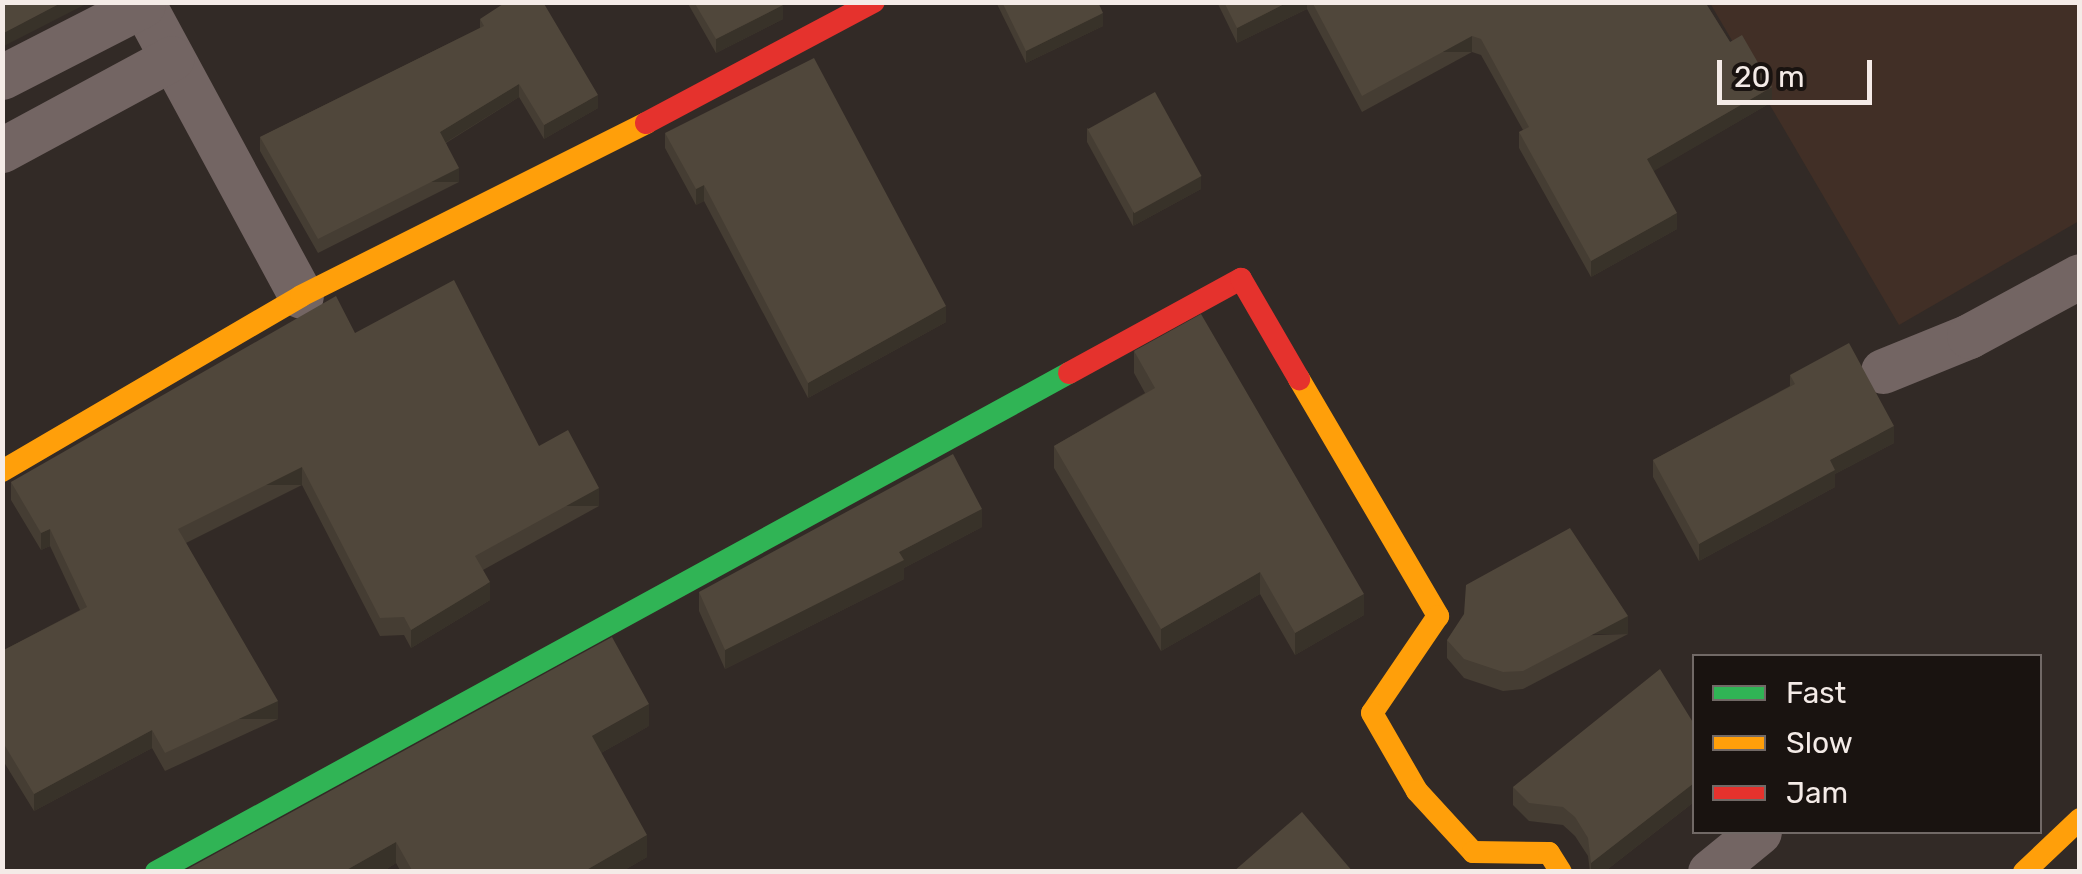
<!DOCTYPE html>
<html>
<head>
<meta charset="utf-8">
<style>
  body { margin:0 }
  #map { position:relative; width:2082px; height:874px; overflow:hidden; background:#322a26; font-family:Rubik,sans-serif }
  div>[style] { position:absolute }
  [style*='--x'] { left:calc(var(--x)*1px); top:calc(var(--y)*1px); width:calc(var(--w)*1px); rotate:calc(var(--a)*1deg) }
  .built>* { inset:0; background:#412f26 }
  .street>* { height:45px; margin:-22.5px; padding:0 22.5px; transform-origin:22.5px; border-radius:22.5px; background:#736563 }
  .fast>* { height:22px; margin:-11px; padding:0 11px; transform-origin:11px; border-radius:11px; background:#30b455 }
  .slow>* { height:22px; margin:-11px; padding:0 11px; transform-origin:11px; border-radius:11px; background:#ff9f0a }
  .jam>* { height:22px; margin:-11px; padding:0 11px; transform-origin:11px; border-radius:11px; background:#e5322d }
  .wall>* { inset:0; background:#453d33 }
  .shaded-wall>* { inset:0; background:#383229; transform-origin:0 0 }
  .building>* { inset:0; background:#50473b; transform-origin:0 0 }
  span { translate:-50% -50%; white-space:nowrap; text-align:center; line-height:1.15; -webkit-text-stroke:9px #191310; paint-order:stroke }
  .frame { position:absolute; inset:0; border:5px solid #f4ebe7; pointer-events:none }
  .legend { position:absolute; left:1692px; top:654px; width:350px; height:180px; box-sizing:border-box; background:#191310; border:2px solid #716966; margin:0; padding:12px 18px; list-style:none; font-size:30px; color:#f4ebe7 }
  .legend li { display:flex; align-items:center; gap:20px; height:50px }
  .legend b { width:50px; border:2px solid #716966 }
  .scale { position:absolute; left:1717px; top:60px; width:155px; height:45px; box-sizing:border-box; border:5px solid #f4ebe7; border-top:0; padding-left:12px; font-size:30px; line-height:35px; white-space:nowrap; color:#f4ebe7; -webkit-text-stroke:8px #191310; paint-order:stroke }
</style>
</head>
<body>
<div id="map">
  <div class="built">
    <i style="clip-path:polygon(1710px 3px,2079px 3px,2079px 221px,1899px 325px)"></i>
  </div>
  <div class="street">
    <i style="--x:142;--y:2;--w:334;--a:61.6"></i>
    <i style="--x:2;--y:77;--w:158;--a:-27.1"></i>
    <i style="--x:2;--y:150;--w:193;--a:-28.4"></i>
    <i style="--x:1883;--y:371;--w:93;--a:-22.1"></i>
    <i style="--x:1969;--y:336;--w:126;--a:-28.4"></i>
    <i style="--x:1710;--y:872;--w:63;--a:-39.2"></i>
  </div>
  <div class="fast">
    <i style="--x:156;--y:872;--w:1040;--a:-28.66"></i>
  </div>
  <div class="slow">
    <i style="--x:1299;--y:379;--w:275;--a:59.6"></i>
    <i style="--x:1438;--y:616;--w:117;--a:124.2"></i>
    <i style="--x:1372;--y:713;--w:90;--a:60"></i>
    <i style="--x:1417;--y:791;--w:83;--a:47.4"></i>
    <i style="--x:1473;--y:852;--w:76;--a:0.8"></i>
    <i style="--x:1549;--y:853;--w:22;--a:58"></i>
    <i style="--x:2;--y:471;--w:346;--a:-30.3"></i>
    <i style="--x:301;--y:296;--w:386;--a:-26.6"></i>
    <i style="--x:2024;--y:872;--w:77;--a:-43.4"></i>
  </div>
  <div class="jam">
    <i style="--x:646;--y:123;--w:258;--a:-28"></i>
    <i style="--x:1069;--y:373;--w:196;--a:-28.7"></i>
    <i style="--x:1241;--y:279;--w:116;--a:59.9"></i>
  </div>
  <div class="wall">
    <i style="clip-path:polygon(687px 2px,782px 2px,783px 19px,716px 53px)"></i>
    <i style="clip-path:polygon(996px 2px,1098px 2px,1103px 26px,1026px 63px)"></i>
    <i style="clip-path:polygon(1217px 2px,1705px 2px,1730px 42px,1772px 102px,1653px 171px,1677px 229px,1591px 277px,1519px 148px,1519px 132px,1523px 130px,1481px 55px,1472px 52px,1362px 112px,1307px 9px,1237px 43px)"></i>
    <i style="clip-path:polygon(480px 19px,598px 108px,544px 139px,519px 97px,446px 143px,459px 182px,318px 253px,260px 151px,260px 137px,480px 28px)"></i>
    <i style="clip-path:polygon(1087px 128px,1201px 189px,1133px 226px,1087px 142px)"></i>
    <i style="clip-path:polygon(665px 133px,946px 322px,808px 398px,704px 201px,696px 205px,665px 148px)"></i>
    <i style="clip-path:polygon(355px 333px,539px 446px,599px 506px,483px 570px,490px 600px,411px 648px,404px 635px,380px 636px,302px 485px,186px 543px,278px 719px,165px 771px,152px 748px,34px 811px,2px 759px,2px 651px,80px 610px,50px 546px,41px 550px,11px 500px,11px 482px)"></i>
    <i style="clip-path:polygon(1134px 351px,1364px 615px,1295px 655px,1260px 594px,1161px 651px,1054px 468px,1054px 446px,1145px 393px,1134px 373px)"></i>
    <i style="clip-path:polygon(1790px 375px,1894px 443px,1835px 474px,1835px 487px,1699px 561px,1653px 477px,1653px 460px,1790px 386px)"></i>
    <i style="clip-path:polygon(982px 527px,904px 568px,904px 579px,725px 669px,699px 611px,699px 592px)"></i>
    <i style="clip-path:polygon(1628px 634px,1523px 689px,1503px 691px,1464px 678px,1447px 658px,1447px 640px)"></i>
    <i style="clip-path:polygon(1694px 724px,1694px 802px,1604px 872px,1590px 872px,1588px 856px,1575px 836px,1563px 825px,1529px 821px,1513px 805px,1513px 787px)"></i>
    <i style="clip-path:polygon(649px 726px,601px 753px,647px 857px,621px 872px,401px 872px,396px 863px,382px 872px,182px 872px)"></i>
  </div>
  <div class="shaded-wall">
    <i style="clip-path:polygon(63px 2px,90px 2px,2px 47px,2px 34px)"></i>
    <i style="clip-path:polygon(1288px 2px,1307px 2px,1307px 9px,1237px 43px,1237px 28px)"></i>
    <i style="clip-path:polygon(783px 5px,783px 19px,716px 53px,716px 39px)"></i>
    <i style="clip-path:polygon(1103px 13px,1103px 26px,1026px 63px,1026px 51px)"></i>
    <i style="left:1472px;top:36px;width:16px;height:125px;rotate:90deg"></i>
    <i style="clip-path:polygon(519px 84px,519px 97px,440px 146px,440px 132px)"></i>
    <i style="clip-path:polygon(1772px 87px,1772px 102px,1647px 175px,1647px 159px)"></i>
    <i style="clip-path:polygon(598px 95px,598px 108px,544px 139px,544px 125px)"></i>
    <i style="left:459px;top:168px;width:14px;height:158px;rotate:90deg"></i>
    <i style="clip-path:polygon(1201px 176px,1201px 189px,1133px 226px,1133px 212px)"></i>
    <i style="clip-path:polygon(704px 185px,704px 201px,696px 205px,696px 189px)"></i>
    <i style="clip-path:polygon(1677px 213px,1677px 229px,1591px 277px,1591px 261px)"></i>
    <i style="clip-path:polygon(946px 306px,946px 322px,808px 398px,808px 383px)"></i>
    <i style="clip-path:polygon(1894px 426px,1894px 443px,1835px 474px,1835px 487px,1699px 561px,1699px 544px,1830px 460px)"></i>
    <i style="left:302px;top:467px;width:18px;height:139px;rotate:90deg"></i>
    <i style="left:599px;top:488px;width:18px;height:141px;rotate:90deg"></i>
    <i style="clip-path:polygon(982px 509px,982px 527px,904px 568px,904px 579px,725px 669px,725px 650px,899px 552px)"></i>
    <i style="clip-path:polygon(50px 529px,50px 546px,41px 550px,41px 533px)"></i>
    <i style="clip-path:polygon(1260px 572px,1260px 594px,1161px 651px,1161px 629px)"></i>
    <i style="clip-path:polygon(490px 582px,490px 600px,411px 648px,411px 630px)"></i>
    <i style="clip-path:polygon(1364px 594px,1364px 615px,1295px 655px,1295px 633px)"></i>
    <i style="left:1628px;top:616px;width:18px;height:119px;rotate:90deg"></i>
    <i style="left:278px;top:701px;width:18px;height:124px;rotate:90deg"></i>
    <i style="clip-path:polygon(649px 704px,649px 726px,592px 758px,592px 736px)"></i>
    <i style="clip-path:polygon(152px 730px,152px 748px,34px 811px,34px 794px)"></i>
    <i style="clip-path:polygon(1694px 783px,1694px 802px,1604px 872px,1591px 872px,1591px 863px)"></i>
    <i style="clip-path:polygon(647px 835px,647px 857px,621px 872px,583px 872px)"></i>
    <i style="clip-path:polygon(396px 842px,396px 863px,382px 872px,343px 872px)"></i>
  </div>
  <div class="building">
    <i style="clip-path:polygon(2px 2px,63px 2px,2px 34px)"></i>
    <i style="clip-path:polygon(506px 2px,543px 2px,598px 95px,544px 125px,519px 84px,440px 132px,459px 168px,318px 239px,260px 137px,484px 26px,480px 19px)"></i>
    <i style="clip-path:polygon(694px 2px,782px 2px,783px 5px,716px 39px)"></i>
    <i style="clip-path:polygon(1002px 2px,1098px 2px,1103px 13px,1026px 51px)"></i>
    <i style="clip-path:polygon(1224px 2px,1288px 2px,1237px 28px)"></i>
    <i style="clip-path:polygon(1312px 2px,1705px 2px,1730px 42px,1742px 35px,1772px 87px,1647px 159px,1677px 213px,1591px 261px,1519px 132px,1529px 127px,1481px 39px,1472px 36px,1362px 96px)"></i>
    <i style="clip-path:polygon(814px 58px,946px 306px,808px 383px,704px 185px,696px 189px,665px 133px)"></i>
    <i style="left:1155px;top:92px;width:96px;height:77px;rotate:61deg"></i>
    <i style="clip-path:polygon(454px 280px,539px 446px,568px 430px,599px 488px,475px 556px,490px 582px,411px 630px,404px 617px,380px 618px,302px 467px,178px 529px,278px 701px,165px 753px,152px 730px,34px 794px,2px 741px,2px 651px,87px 607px,50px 529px,41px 533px,11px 482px,336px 296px,355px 333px)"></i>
    <i style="clip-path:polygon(1201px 314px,1364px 594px,1295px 633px,1260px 572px,1161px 629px,1054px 446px,1155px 388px,1134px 351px)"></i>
    <i style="clip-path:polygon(1849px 343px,1894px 426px,1830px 460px,1835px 470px,1699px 544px,1653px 460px,1795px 384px,1790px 375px)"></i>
    <i style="clip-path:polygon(953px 454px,982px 509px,899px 552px,904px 560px,725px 650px,699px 592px)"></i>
    <i style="clip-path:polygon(1570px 528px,1628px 616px,1523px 671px,1503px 672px,1464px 659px,1447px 640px,1464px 614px,1466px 585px)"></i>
    <i style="clip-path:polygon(612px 637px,649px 704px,592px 736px,647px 835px,583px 872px,413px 872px,396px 842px,343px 872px,182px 872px)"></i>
    <i style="clip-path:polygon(1660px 669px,1694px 724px,1694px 783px,1591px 863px,1588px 838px,1575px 817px,1563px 807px,1529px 803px,1513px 787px)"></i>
    <i style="clip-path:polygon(1302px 812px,1353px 872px,1233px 872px)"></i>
  </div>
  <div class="frame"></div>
  <ul class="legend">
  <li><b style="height:12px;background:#30b455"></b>Fast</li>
  <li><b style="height:12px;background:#ff9f0a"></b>Slow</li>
  <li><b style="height:12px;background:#e5322d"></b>Jam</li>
  </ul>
  <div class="scale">20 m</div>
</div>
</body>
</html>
